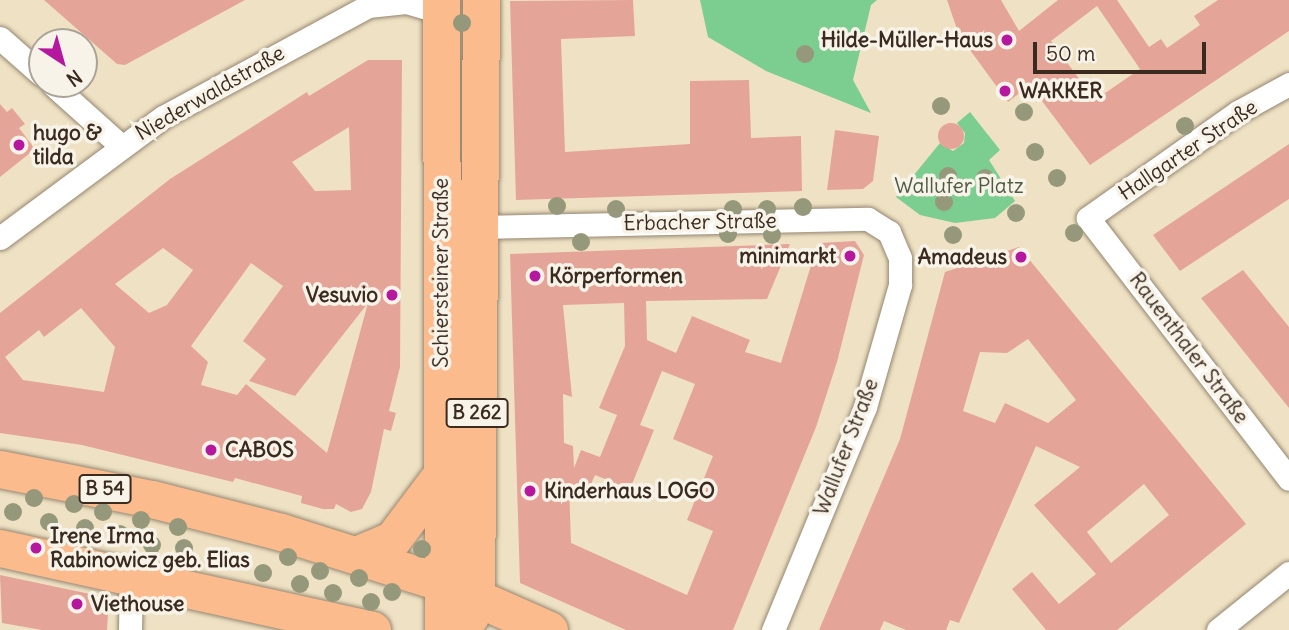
<!DOCTYPE html>
<html>
<head>
<meta charset="utf-8">
<style>
  body { margin:0 }
  #map { position:relative; width:1289px; height:630px; overflow:hidden; background:#efe2c4; font-family:Delius,sans-serif }
  div>[style] { position:absolute }
  [style*='--x'] { left:calc(var(--x)*1px); top:calc(var(--y)*1px); width:calc(var(--w)*1px); rotate:calc(var(--a)*1deg) }
  .green>* { inset:0; background:#7bcd90 }
  .building>* { inset:0; background:#e5a498 }
  .round { border-radius:50% }
  .roads { filter:drop-shadow(0 0 2px #958671) drop-shadow(0 0 2px #958671) }
  .street>* { height:23px; margin:-11.5px; padding:0 11.5px; transform-origin:11.5px; border-radius:11.5px; background:#fff }
  .primary>* { height:37px; margin:-18.5px; padding:0 18.5px; transform-origin:18.5px; border-radius:18.5px; background:#fbbb8d }
  .trees>* { width:18px; height:18px; margin:-9px; border-radius:50%; background:#96987b }
  .dots>* { width:19px; height:19px; translate:-50% -50%; box-sizing:border-box; border:4px solid #f7f3e8; border-radius:50% }
  span { translate:-50% -50%; white-space:nowrap; text-align:center; line-height:1.15; -webkit-text-stroke:7px #f7f3e8; paint-order:stroke }
  .shield-label span { padding:2px 5px; background:#f7f3e8; border:2px solid; border-radius:5px; -webkit-text-stroke-width:0 }
  .shield-label { font-size:19px; color:#3b2a1e; font-weight:700 }
  .poi-label { font-size:21px; color:#3b2a1e; font-weight:700 }
  .right { translate:-100% -50%; text-align:right }
  .left { translate:0 -50%; text-align:left }
  .street-label { font-size:21px; color:#3b2a1e }
  .park-label { font-size:21px; color:#4e5b40 }
  .north { position:absolute; left:28px; top:28px; width:70px; height:70px; box-sizing:border-box; background:#f7f3e8; border:2px solid #aca397; border-radius:50%; rotate:144deg; font-size:19px; font-weight:700; line-height:28px; text-align:center; color:#3b2a1e }
  .north::after { content:''; display:block; margin:auto; width:24px; height:32px; background:#b5179e; clip-path:polygon(50% 0,100% 100%,50% 72%,0 100%) }
  .scale { position:absolute; left:1033px; top:42px; width:173px; height:32px; box-sizing:border-box; border:4px solid #3b2a1e; border-top:0; padding-left:9px; font-size:21px; line-height:24px; white-space:nowrap; color:#3b2a1e; -webkit-text-stroke:5px #f7f3e8; paint-order:stroke }
</style>
</head>
<body>
<div id="map">
  <div class="green">
    <i style="clip-path:polygon(700px 0,877px 0,871px 5px,853px 80px,871px 113px,766px 71px,708px 37px)"></i>
    <i style="clip-path:polygon(970px 112px,1000px 150px,989px 160px,1015px 201px,995px 218px,955px 223px,920px 215px,896px 197px,940px 143px,953px 151px,964px 143px,965px 133px,957px 123px)"></i>
  </div>
  <div class="building">
    <i style="clip-path:polygon(44px 0,245px 0,125px 65px,117px 64px)"></i>
    <i style="clip-path:polygon(633px 0,635px 36px,561px 39px,565px 152px,690px 144px,690px 81px,749px 80px,751px 138px,801px 136px,802px 191px,516px 200px,510px 1px)"></i>
    <i style="clip-path:polygon(evenodd,947px 0,1001px 0,1019px 31px,1058px 0,1117px 0,1149px 47px,1161px 39px,1167px 48px,1200px 25px,1194px 16px,1218px 0,1289px 0,1289px 31px,1090px 165px,1030px 85px,1008px 102px,959px 35px,947px 0,1097px 6px,1140px 69px,1095px 100px,1051px 41px,1097px 6px)"></i>
    <i style="clip-path:polygon(evenodd,368px 60px,402px 60px,400px 367px,389px 411px,396px 413px,391px 431px,384px 429px,371px 492px,362px 509px,351px 512px,336px 504px,334px 509px,323px 509px,301px 503px,302px 496px,235px 478px,233px 482px,82px 445px,0 433px,0 313px,170px 179px,307px 92px,309px 96px,368px 60px,349px 127px,351px 190px,315px 191px,292px 162px,349px 127px,368px 60px,163px 248px,193px 270px,167px 305px,149px 313px,115px 284px,163px 248px,368px 60px,251px 263px,283px 286px,243px 341px,266px 359px,249px 381px,295px 396px,368px 303px,327px 453px,246px 384px,237px 395px,201px 385px,208px 362px,191px 346px,251px 263px,368px 60px,81px 308px,115px 347px,104px 392px,23px 380px,5px 357px,39px 330px,44px 337px,81px 308px)"></i>
    <i style="clip-path:polygon(0 104px,7px 112px,12px 108px,25px 124px,19px 128px,35px 149px,0 177px)"></i>
    <i class="round" style="left:938px;top:123px;width:26px;height:26px"></i>
    <i style="clip-path:polygon(835px 130px,879px 136px,873px 181px,863px 189px,827px 190px)"></i>
    <i style="clip-path:polygon(1289px 144px,1289px 199px,1180px 271px,1153px 235px)"></i>
    <i style="clip-path:polygon(evenodd,855px 241px,864px 255px,837px 362px,816px 427px,733px 630px,626px 630px,520px 583px,510px 254px,790px 244px,767px 299px,646px 301px,647px 340px,676px 353px,692px 316px,750px 340px,745px 352px,781px 363px,816px 249px,820px 243px,855px 241px,624px 303px,625px 346px,599px 408px,617px 415px,600px 457px,581px 450px,574px 468px,573px 446px,564px 443px,563px 394px,572px 397px,563px 305px,624px 303px,855px 241px,662px 371px,695px 384px,673px 439px,713px 456px,687px 520px,713px 531px,687px 595px,571px 543px,569px 483px,588px 491px,595px 475px,630px 489px,654px 430px,640px 425px,662px 371px)"></i>
    <i style="clip-path:polygon(evenodd,1019px 247px,1246px 524px,1117px 630px,1046px 630px,1012px 589px,1032px 572px,1059px 604px,1096px 574px,1034px 505px,1080px 467px,1036px 446px,959px 623px,950px 620px,946px 630px,906px 630px,884px 621px,880px 630px,819px 630px,900px 439px,945px 272px,1019px 247px,1028px 339px,1076px 400px,1048px 423px,1005px 403px,995px 423px,963px 411px,980px 352px,1007px 353px,1028px 339px,1019px 247px,1144px 484px,1169px 515px,1111px 563px,1087px 532px,1144px 484px)"></i>
    <i style="clip-path:polygon(1243px 270px,1289px 327px,1289px 408px,1201px 298px)"></i>
    <i style="clip-path:polygon(0 575px,109px 598px,107px 630px,42px 630px,2px 623px)"></i>
  </div>
  <div class="roads">
    <div class="street">
      <i style="--x:0;--y:38;--w:56;--a:41.4"></i>
      <i style="--x:52;--y:84;--w:91;--a:41.9"></i>
      <i style="--x:1289;--y:84;--w:58;--a:151.2"></i>
      <i style="--x:1238;--y:112;--w:184;--a:144.8"></i>
      <i style="--x:1088;--y:218;--w:329;--a:52.4"></i>
      <i style="--x:478;--y:227;--w:390;--a:-1.2"></i>
      <i style="--x:868;--y:219;--w:25;--a:32"></i>
      <i style="--x:889;--y:232;--w:28;--a:67"></i>
      <i style="--x:900;--y:258;--w:27;--a:90"></i>
      <i style="--x:900;--y:285;--w:127;--a:106"></i>
      <i style="--x:865;--y:407;--w:241;--a:112.4"></i>
      <i style="--x:0;--y:238;--w:203;--a:-36.6"></i>
      <i style="--x:163;--y:117;--w:233;--a:-28.4"></i>
      <i style="--x:368;--y:6;--w:38;--a:-6"></i>
      <i style="--x:406;--y:2;--w:36;--a:16"></i>
      <i style="--x:130;--y:630;--w:55;--a:-89"></i>
      <i style="--x:1218;--y:630;--w:91;--a:-38.8"></i>
    </div>
    <div class="primary">
      <i style="--x:441;--y:0;--w:630;--a:89.82"></i>
      <i style="--x:0;--y:469;--w:155;--a:11.2"></i>
      <i style="--x:152;--y:499;--w:133;--a:14.3"></i>
      <i style="--x:281;--y:532;--w:170;--a:17.5"></i>
      <i style="--x:443;--y:583;--w:116;--a:23.9"></i>
      <i style="--x:0;--y:548;--w:381;--a:12.4"></i>
      <i style="--x:356;--y:555;--w:39;--a:-23"></i>
      <i style="--x:392;--y:540;--w:81;--a:-53"></i>
      <i style="--x:454;--y:630;--w:21;--a:-41"></i>
      <i style="--x:470;--y:616;--w:18;--a:-71"></i>
      <i style="--x:476;--y:599;--w:599;--a:-89.52"></i>
    </div>
  </div>
  <div class="trees">
    <i style="left:462px;top:23px"></i>
    <i style="left:805px;top:54px"></i>
    <i style="left:941px;top:106px"></i>
    <i style="left:1024px;top:112px"></i>
    <i style="left:1185px;top:126px"></i>
    <i style="left:1035px;top:152px"></i>
    <i style="left:948px;top:176px"></i>
    <i style="left:985px;top:178px"></i>
    <i style="left:1057px;top:178px"></i>
    <i style="left:928px;top:185px"></i>
    <i style="left:944px;top:202px"></i>
    <i style="left:557px;top:206px"></i>
    <i style="left:803px;top:207px"></i>
    <i style="left:616px;top:209px"></i>
    <i style="left:733px;top:209px"></i>
    <i style="left:767px;top:209px"></i>
    <i style="left:1016px;top:213px"></i>
    <i style="left:1074px;top:233px"></i>
    <i style="left:728px;top:234px"></i>
    <i style="left:772px;top:235px"></i>
    <i style="left:953px;top:235px"></i>
    <i style="left:581px;top:242px"></i>
    <i style="left:34px;top:498px"></i>
    <i style="left:74px;top:504px"></i>
    <i style="left:13px;top:512px"></i>
    <i style="left:103px;top:512px"></i>
    <i style="left:141px;top:520px"></i>
    <i style="left:49px;top:522px"></i>
    <i style="left:178px;top:527px"></i>
    <i style="left:85px;top:528px"></i>
    <i style="left:120px;top:534px"></i>
    <i style="left:152px;top:545px"></i>
    <i style="left:184px;top:548px"></i>
    <i style="left:422px;top:549px"></i>
    <i style="left:288px;top:557px"></i>
    <i style="left:227px;top:561px"></i>
    <i style="left:320px;top:571px"></i>
    <i style="left:263px;top:573px"></i>
    <i style="left:359px;top:578px"></i>
    <i style="left:300px;top:584px"></i>
    <i style="left:392px;top:592px"></i>
    <i style="left:333px;top:593px"></i>
    <i style="left:371px;top:602px"></i>
  </div>
  <div class="dots">
    <i style="left:1007px;top:40px;background:#b5179e"></i>
    <i style="left:1005px;top:91px;background:#b5179e"></i>
    <i style="left:19px;top:145px;background:#b5179e"></i>
    <i style="left:850px;top:256px;background:#b5179e"></i>
    <i style="left:1021px;top:257px;background:#b5179e"></i>
    <i style="left:535px;top:276px;background:#b5179e"></i>
    <i style="left:392px;top:295px;background:#b5179e"></i>
    <i style="left:211px;top:450px;background:#b5179e"></i>
    <i style="left:530px;top:491px;background:#b5179e"></i>
    <i style="left:36px;top:548px;background:#b5179e"></i>
    <i style="left:77px;top:604px;background:#b5179e"></i>
  </div>
  <div class="shield-label">
    <span style="left:477px;top:413px">B 262</span>
    <span style="left:105px;top:489px">B 54</span>
  </div>
  <div class="poi-label">
    <span class="right" style="left:993px;top:40px">Hilde-Müller-Haus</span>
    <span class="left" style="left:1019px;top:91px">WAKKER</span>
    <span class="left" style="left:33px;top:145px">hugo &amp;<br>tilda</span>
    <span class="right" style="left:836px;top:256px">minimarkt</span>
    <span class="right" style="left:1007px;top:257px">Amadeus</span>
    <span class="left" style="left:549px;top:276px">Körperformen</span>
    <span class="right" style="left:378px;top:295px">Vesuvio</span>
    <span class="left" style="left:225px;top:450px">CABOS</span>
    <span class="left" style="left:544px;top:491px">Kinderhaus LOGO</span>
    <span class="left" style="left:50px;top:548px">Irene Irma<br>Rabinowicz geb. Elias</span>
    <span class="left" style="left:91px;top:604px">Viethouse</span>
  </div>
  <div class="street-label">
    <span style="left:210px;top:93px;rotate:-30deg">Niederwaldstraße</span>
    <span style="left:1188px;top:150px;rotate:-34deg">Hallgarter Straße</span>
    <span style="left:700px;top:222px;rotate:-1deg">Erbacher Straße</span>
    <span style="left:441px;top:273px;rotate:-90deg">Schiersteiner Straße</span>
    <span style="left:1189px;top:348px;rotate:53deg">Rauenthaler Straße</span>
    <span style="left:846px;top:447px;rotate:-69deg">Wallufer Straße</span>
  </div>
  <div class="park-label">
    <span style="left:959px;top:186px">Wallufer Platz</span>
  </div>
  <div class="north">N</div>
  <div class="scale">50 m</div>
</div>
</body>
</html>
